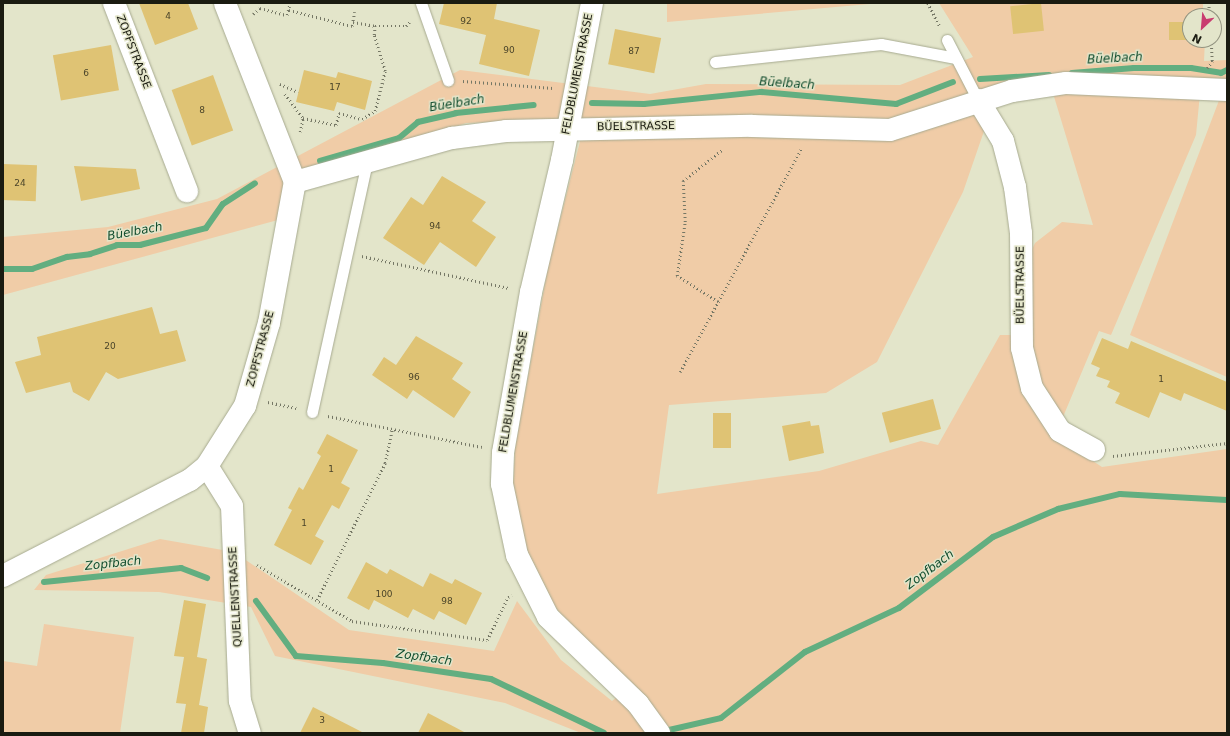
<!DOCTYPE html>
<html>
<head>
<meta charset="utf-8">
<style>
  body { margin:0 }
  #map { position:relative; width:1230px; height:736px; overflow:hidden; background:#e3e5ca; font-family:"DejaVu Sans",sans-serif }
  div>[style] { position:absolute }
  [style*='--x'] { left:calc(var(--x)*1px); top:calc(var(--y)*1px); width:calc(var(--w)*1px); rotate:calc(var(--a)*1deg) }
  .green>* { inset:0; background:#f0cca7 }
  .stream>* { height:6px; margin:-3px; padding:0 3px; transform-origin:3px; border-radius:3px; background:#62ae80 }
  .building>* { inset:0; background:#dfc374; transform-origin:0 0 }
  .path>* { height:2.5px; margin-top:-1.25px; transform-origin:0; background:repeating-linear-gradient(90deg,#757765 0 1px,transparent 0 4px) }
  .roads { filter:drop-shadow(0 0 1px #a7aa90) drop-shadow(0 0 1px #a7aa90) }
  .service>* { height:11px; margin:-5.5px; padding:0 5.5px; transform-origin:5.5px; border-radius:5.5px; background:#fff }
  .minor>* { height:22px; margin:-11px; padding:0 11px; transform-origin:11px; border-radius:11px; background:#fff }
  span { translate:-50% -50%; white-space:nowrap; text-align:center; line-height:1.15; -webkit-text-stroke:3px #e3e5ca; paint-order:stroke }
  .number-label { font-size:9px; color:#4b452a }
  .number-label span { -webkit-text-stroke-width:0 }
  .street-label { font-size:11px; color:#1a1b11 }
  .water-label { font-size:12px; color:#114c2d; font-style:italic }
  .frame { position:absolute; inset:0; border:4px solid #1a1b11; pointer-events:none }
  .north { position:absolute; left:1182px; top:8px; width:40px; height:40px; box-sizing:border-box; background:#e3e5ca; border:1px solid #939480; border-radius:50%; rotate:206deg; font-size:11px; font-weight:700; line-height:16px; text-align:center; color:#1a1b11 }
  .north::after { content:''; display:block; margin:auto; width:14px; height:18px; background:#c93d70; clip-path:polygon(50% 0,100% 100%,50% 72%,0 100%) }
</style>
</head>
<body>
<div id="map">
  <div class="green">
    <i style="clip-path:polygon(667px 3px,881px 3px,667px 22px)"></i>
    <i style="clip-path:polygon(evenodd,939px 3px,1203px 3px,1203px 16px,1190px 16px,1190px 40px,1205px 40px,1204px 61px,1227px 60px,1227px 377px,1130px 335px,1226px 82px,1201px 83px,1196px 135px,1111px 335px,1099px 331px,1055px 436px,1102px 467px,1227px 449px,1227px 733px,581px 733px,505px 703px,275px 656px,251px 607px,159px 592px,34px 590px,46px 575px,160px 539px,234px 552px,349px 630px,494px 651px,517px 601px,561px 660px,612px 701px,632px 685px,577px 636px,547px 596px,526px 551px,513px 488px,515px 448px,548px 267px,586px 118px,466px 123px,295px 182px,289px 217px,3px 295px,3px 237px,108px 227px,217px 199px,460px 70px,650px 94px,706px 84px,900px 85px,973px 57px,939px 3px,1052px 90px,1093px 225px,1062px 222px,1035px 243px,1027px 260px,1030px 335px,1000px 335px,938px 445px,921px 441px,819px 471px,657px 494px,669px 405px,826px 393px,877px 362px,963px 192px,993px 105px,1052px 90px)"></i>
    <i style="clip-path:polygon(44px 624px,134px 637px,120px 733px,3px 733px,3px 661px,37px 666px)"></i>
  </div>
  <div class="stream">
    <i style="--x:1072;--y:73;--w:62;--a:-4.6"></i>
    <i style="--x:1134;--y:68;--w:57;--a:0"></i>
    <i style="--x:1191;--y:68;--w:30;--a:9"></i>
    <i style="--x:1221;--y:73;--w:7;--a:-27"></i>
    <i style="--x:980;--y:79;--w:69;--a:-3.3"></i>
    <i style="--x:592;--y:103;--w:52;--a:1.1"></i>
    <i style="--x:644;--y:104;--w:118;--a:-5.9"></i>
    <i style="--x:761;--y:92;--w:136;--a:5.1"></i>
    <i style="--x:896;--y:104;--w:61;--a:-21.1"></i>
    <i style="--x:320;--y:161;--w:82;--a:-16.2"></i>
    <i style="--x:399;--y:138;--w:25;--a:-40"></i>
    <i style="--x:418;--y:122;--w:39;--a:-13"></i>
    <i style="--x:456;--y:113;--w:78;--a:-5.9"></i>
    <i style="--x:3;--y:269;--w:29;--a:0"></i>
    <i style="--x:32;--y:269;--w:37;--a:-19"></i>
    <i style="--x:67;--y:257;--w:23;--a:-7"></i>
    <i style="--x:90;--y:254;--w:28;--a:-18"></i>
    <i style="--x:117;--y:245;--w:23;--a:0"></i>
    <i style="--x:140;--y:245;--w:68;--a:-14.4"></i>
    <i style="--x:206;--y:228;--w:29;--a:-55"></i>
    <i style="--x:223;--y:204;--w:38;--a:-33"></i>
    <i style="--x:44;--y:582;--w:138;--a:-5.8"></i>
    <i style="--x:181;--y:568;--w:28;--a:21"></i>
    <i style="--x:256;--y:601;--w:68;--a:54"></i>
    <i style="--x:296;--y:656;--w:87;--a:4.6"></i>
    <i style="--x:383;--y:663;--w:109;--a:8.4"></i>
    <i style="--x:491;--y:679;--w:125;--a:25.5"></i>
    <i style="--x:669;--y:730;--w:53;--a:-13"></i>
    <i style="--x:721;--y:718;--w:107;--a:-38.2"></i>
    <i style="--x:805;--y:652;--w:104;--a:-25.1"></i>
    <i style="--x:899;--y:608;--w:118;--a:-37.1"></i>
    <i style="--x:993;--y:537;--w:71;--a:-23.3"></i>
    <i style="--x:1058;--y:509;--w:64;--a:-13.6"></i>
    <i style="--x:1120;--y:494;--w:107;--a:3.2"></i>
  </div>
  <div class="building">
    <i style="clip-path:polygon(139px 3px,188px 3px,198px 29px,155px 45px)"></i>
    <i style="clip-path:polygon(444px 3px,497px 3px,494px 19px,540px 30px,529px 76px,479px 64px,486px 35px,439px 24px)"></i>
    <i style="left:1041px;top:3px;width:28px;height:31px;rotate:84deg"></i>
    <i style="left:1169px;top:22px;width:21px;height:18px"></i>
    <i style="left:615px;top:29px;width:47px;height:36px;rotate:11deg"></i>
    <i style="left:111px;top:45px;width:46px;height:59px;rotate:80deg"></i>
    <i style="clip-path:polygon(304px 70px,336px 78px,338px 72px,372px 81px,365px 110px,337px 102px,334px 111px,296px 102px)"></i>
    <i style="left:213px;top:75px;width:59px;height:44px;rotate:70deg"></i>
    <i style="left:3px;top:164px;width:34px;height:36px;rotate:2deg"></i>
    <i style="clip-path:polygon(74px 166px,136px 169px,140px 189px,81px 201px)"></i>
    <i style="clip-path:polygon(442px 176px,486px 202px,472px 221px,496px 237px,476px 267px,440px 242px,424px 265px,383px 238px,411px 197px,423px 205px)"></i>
    <i style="clip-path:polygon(152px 307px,160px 334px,177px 330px,186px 361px,118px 379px,106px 372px,89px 401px,73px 392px,70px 382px,26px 393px,15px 362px,41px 355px,37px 337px)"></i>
    <i style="clip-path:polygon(416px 336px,463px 363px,452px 379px,471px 392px,454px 418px,413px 390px,407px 399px,372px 375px,384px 357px,396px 365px)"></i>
    <i style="clip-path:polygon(1102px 338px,1128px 349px,1131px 341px,1227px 382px,1227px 411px,1184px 393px,1181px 401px,1160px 392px,1149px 418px,1115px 403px,1120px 393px,1107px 387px,1110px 381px,1096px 376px,1100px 368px,1091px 364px)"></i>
    <i style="left:933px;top:399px;width:31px;height:53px;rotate:75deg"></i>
    <i style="left:713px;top:413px;width:18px;height:35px"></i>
    <i style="clip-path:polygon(810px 421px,811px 426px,819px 425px,824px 453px,789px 461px,782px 426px)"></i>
    <i style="clip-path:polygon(327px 434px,358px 450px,341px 483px,350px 488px,339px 509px,332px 505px,315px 536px,324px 541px,311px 565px,274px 545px,292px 510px,288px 508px,299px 487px,303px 490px,321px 456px,317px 453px)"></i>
    <i style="clip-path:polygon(366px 562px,387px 574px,390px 569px,423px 587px,430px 573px,452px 584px,455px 579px,482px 593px,466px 625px,439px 611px,434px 620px,413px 609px,408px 618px,374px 600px,369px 610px,347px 598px)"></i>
    <i style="clip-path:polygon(184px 600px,206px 604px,197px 657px,207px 659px,199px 705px,208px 707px,204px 733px,181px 733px,186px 704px,176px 703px,184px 657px,174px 656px)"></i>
    <i style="clip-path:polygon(313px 707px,364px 733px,300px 733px)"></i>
    <i style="clip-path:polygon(428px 713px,466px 733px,418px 733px)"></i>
  </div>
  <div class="path">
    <i style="--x:928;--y:3;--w:27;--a:63"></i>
    <i style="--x:1209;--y:3;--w:13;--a:86"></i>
    <i style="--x:289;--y:10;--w:65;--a:14.3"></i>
    <i style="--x:352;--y:26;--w:4;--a:-76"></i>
    <i style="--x:355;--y:12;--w:10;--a:101"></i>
    <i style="--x:353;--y:22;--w:22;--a:10"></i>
    <i style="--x:253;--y:14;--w:9;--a:-41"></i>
    <i style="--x:260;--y:8;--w:28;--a:15"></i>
    <i style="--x:287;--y:15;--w:12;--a:-76"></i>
    <i style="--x:1207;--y:68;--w:9;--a:-54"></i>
    <i style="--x:1212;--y:61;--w:21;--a:-93"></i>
    <i style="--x:463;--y:81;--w:90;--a:4.4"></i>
    <i style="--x:280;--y:84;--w:20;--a:24"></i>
    <i style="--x:285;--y:94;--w:30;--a:53"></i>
    <i style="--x:300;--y:132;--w:14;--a:-78"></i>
    <i style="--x:303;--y:118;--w:34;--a:12"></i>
    <i style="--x:336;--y:125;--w:12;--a:-76"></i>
    <i style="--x:339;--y:113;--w:24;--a:15"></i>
    <i style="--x:362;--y:119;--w:15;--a:-32"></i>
    <i style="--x:375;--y:111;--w:41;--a:-76"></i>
    <i style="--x:385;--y:71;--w:38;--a:-107"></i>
    <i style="--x:374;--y:35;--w:9;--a:-84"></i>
    <i style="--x:375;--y:26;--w:31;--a:0"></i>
    <i style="--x:406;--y:26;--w:6;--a:-51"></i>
    <i style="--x:362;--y:256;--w:150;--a:12.3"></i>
    <i style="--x:718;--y:302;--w:49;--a:-147.6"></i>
    <i style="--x:677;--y:276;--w:55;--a:-81.6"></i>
    <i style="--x:685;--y:222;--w:41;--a:-92.8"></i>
    <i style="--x:683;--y:181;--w:51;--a:-38.7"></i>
    <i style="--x:680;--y:372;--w:254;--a:-61.5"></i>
    <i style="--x:268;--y:402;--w:29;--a:12"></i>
    <i style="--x:328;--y:416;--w:157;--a:11.4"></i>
    <i style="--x:1113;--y:456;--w:115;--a:-6.5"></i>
    <i style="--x:257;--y:565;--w:110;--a:30.5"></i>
    <i style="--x:352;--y:621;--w:136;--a:8"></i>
    <i style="--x:487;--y:640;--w:48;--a:-64"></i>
    <i style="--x:508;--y:597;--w:4;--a:-27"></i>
    <i style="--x:317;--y:600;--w:153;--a:-63.6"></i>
    <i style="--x:385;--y:463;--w:34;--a:-78"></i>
  </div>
  <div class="roads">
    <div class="service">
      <i style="--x:421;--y:3;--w:82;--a:70.7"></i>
      <i style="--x:947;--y:40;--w:68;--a:62.7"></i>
      <i style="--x:715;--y:62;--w:167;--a:-6.2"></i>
      <i style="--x:881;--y:44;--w:76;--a:10.6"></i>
      <i style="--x:312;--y:412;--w:256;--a:-77.6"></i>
    </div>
    <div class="minor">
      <i style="--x:114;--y:3;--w:202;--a:68.8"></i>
      <i style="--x:592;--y:3;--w:160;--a:100.8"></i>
      <i style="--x:562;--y:160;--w:136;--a:103.2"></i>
      <i style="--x:531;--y:292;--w:163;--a:99.9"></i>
      <i style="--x:503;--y:453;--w:31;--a:92"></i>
      <i style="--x:502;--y:484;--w:73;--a:78.1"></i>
      <i style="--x:517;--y:555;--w:69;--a:63.4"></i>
      <i style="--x:548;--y:617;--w:125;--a:44"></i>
      <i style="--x:638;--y:704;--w:36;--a:54"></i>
      <i style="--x:978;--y:100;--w:48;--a:58.6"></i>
      <i style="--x:1003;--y:141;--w:48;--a:75.4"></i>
      <i style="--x:1015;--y:187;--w:46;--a:82.6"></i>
      <i style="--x:1021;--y:233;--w:115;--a:89.5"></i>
      <i style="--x:1022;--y:348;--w:41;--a:76"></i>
      <i style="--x:1032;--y:388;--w:51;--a:56.9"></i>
      <i style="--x:1060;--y:431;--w:39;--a:29"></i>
      <i style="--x:295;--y:182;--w:163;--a:-15.7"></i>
      <i style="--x:452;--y:138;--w:54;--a:-7.4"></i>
      <i style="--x:506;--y:131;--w:246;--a:-1.2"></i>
      <i style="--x:752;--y:126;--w:138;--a:1.7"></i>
      <i style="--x:890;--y:130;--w:128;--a:-17.7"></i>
      <i style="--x:1012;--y:91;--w:55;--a:-8.4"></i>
      <i style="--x:1066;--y:83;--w:161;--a:2.5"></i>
      <i style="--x:207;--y:466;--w:47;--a:58"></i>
      <i style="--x:232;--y:506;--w:195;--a:87.7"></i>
      <i style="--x:240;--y:701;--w:34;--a:73"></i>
      <i style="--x:3;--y:576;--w:210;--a:-27.2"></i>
      <i style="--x:190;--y:480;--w:22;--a:-39"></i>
      <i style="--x:207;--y:466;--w:71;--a:-57.7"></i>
      <i style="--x:245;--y:406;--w:86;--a:-73.9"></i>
      <i style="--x:269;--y:323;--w:143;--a:-79.6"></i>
      <i style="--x:295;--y:182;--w:192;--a:-111.4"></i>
    </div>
  </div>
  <div class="number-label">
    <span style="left:168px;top:16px">4</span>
    <span style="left:466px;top:21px">92</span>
    <span style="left:509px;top:50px">90</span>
    <span style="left:634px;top:51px">87</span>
    <span style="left:86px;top:73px">6</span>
    <span style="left:335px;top:87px">17</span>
    <span style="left:202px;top:110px">8</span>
    <span style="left:20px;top:183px">24</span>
    <span style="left:435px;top:226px">94</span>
    <span style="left:110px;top:346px">20</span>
    <span style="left:414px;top:377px">96</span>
    <span style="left:1161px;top:379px">1</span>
    <span style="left:331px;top:469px">1</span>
    <span style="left:304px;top:523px">1</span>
    <span style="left:384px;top:594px">100</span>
    <span style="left:447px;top:601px">98</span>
    <span style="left:322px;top:720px">3</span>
  </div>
  <div class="street-label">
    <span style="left:133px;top:52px;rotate:69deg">ZOPFSTRASSE</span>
    <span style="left:578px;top:74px;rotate:-79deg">FELDBLUMENSTRASSE</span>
    <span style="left:636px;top:127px;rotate:-1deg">BÜELSTRASSE</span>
    <span style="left:1021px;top:285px;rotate:-90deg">BÜELSTRASSE</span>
    <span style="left:261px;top:349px;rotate:-75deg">ZOPFSTRASSE</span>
    <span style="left:514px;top:392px;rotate:-80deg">FELDBLUMENSTRASSE</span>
    <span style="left:236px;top:597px;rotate:-93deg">QUELLENSTRASSE</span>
  </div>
  <div class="water-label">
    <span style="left:1115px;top:59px;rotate:-3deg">Büelbach</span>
    <span style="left:787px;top:84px;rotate:4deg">Büelbach</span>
    <span style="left:457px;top:104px;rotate:-9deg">Büelbach</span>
    <span style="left:135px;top:232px;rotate:-10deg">Büelbach</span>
    <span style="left:113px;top:564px;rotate:-6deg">Zopfbach</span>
    <span style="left:930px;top:570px;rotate:-37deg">Zopfbach</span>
    <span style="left:424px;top:658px;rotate:8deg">Zopfbach</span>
  </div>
  <div class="frame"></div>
  <div class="north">N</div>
</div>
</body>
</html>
